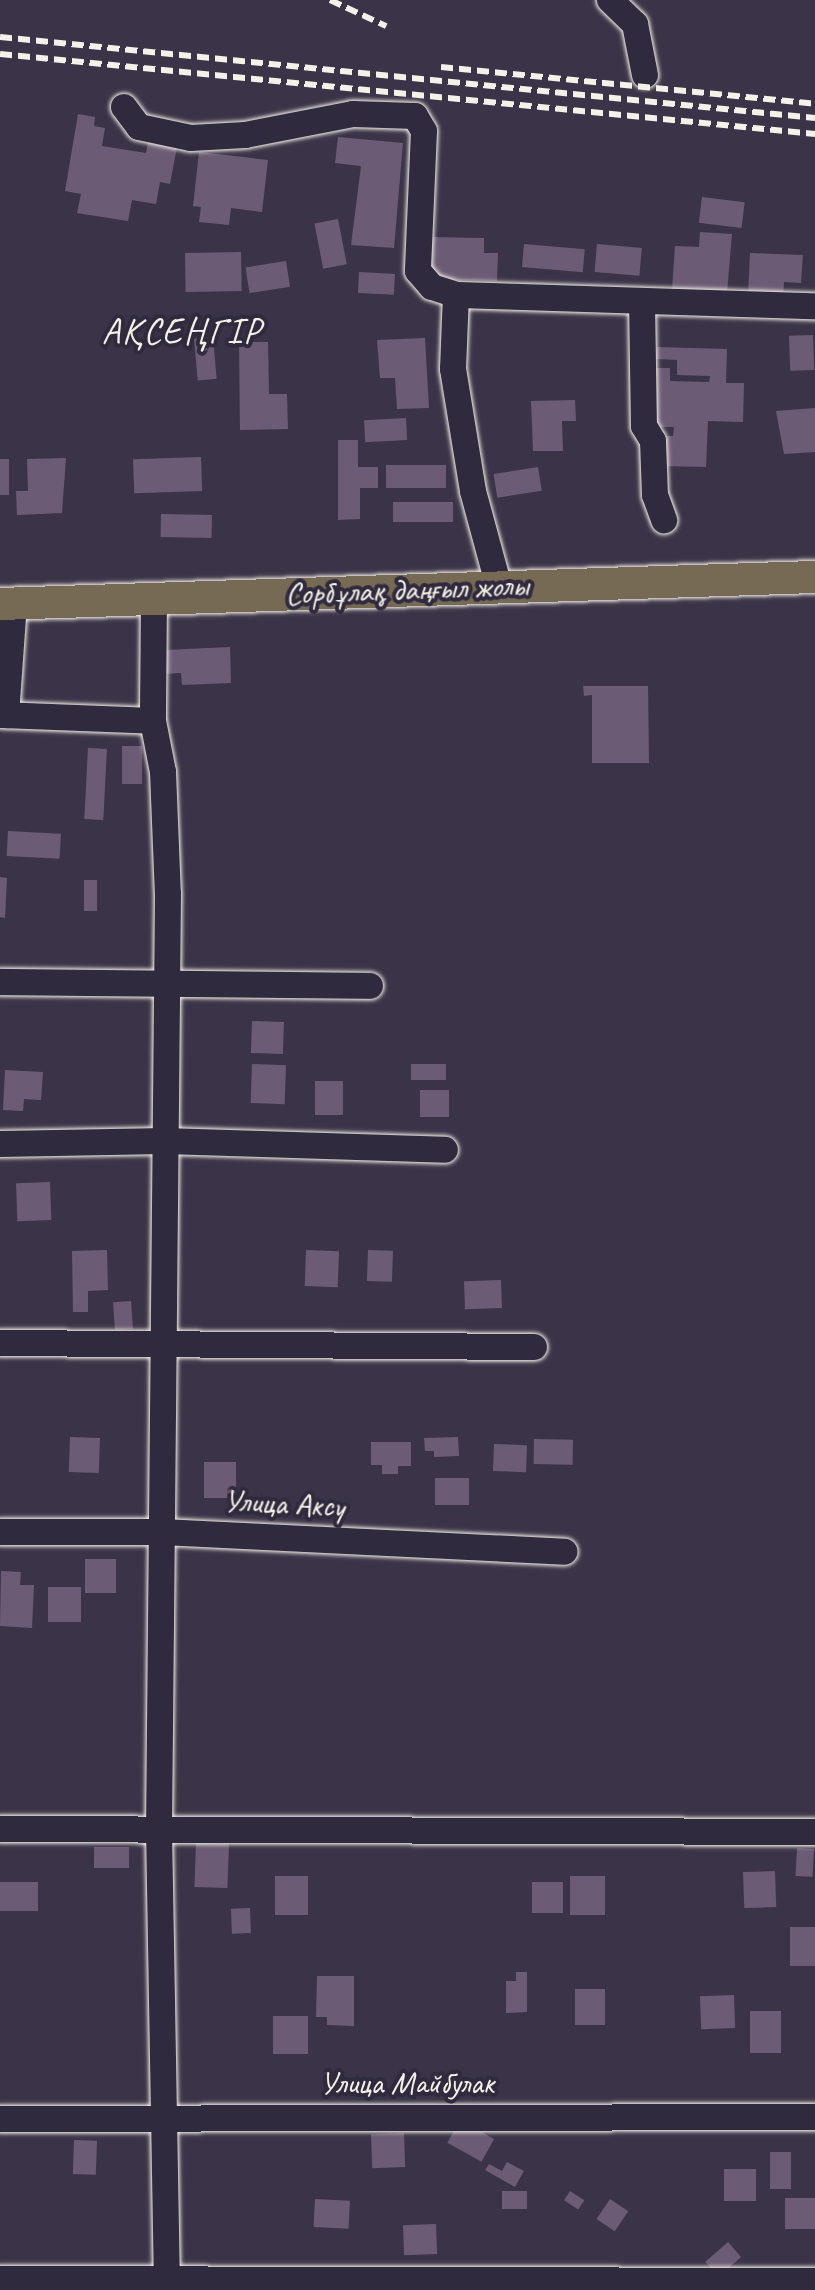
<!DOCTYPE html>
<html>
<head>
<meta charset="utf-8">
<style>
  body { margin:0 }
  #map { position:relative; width:815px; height:2290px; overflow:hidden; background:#3b3448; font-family:Caveat,sans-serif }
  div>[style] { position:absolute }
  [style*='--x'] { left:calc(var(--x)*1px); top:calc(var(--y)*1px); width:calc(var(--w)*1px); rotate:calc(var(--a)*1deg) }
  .building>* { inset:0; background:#6c5b75; transform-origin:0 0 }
  .roads { filter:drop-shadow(0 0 2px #f4f1e8) drop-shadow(0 0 2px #f4f1e8) }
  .minor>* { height:26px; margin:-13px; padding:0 13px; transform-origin:13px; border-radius:13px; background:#2f2a3d }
  .major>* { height:32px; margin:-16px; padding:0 16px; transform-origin:16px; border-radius:16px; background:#776a54 }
  .rail>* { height:6px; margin-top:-3px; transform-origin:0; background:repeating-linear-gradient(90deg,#f4f1e8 0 12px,transparent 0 18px) }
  span { translate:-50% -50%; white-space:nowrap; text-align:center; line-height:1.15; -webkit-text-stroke:8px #2f2a3d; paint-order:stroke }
  .street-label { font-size:32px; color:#f4f1e8 }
  .quarter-label { font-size:36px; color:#f4f1e8; letter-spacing:2px }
</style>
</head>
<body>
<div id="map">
  <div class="building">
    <i style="clip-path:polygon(78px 114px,95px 117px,94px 126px,105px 128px,102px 146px,146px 153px,148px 142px,177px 147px,170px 184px,160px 182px,156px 204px,132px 200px,128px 221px,77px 213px,81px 194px,65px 191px)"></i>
    <i style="clip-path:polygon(338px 137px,403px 143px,394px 248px,351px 245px,361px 166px,335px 163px)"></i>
    <i style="clip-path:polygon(199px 152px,268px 160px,262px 212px,231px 208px,229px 225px,199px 222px,201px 207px,193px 206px)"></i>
    <i style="left:702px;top:197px;width:43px;height:26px;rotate:7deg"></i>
    <i style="left:338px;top:219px;width:46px;height:24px;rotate:79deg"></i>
    <i style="clip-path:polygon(700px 232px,732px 234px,727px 293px,672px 289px,675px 246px,699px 247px)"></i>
    <i style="clip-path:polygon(428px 237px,484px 238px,484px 253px,498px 253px,497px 281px,427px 279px)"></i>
    <i style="left:524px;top:244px;width:61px;height:23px;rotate:5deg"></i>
    <i style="left:597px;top:244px;width:45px;height:28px;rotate:5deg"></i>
    <i style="left:241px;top:252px;width:39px;height:56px;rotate:89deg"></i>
    <i style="clip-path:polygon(750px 253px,803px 255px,801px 283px,784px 282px,783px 298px,748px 297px)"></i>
    <i style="left:286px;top:261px;width:26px;height:41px;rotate:81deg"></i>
    <i style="left:359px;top:272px;width:36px;height:21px;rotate:3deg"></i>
    <i style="left:813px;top:335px;width:35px;height:24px;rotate:88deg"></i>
    <i style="left:213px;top:337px;width:42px;height:19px;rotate:85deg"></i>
    <i style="clip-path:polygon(425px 338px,429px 408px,397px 409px,395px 378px,380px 378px,377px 340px)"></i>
    <i style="clip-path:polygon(239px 342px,268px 342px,269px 394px,287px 394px,288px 429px,240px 430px)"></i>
    <i style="clip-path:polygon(657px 347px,727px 349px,726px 383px,744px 383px,743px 422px,708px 421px,706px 467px,661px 466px,662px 436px,673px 436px,674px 427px,657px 427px,653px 368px,670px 368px,670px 381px,709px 382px,710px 376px,677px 375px,677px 360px,656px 359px)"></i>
    <i style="clip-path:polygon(575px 400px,576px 421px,562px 421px,563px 451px,533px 451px,531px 401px)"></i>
    <i style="clip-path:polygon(815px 408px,815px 452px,784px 454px,776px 411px)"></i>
    <i style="left:406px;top:418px;width:22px;height:42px;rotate:87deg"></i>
    <i style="clip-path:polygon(338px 440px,358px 440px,358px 467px,378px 467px,378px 488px,360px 488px,360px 519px,338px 520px)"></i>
    <i style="left:201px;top:457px;width:34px;height:68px;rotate:88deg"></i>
    <i style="clip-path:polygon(66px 458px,62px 513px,17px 515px,16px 491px,28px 491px,27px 459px)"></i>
    <i style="left:0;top:459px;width:9px;height:36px"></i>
    <i style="left:386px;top:465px;width:60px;height:23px"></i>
    <i style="left:538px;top:467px;width:24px;height:45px;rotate:81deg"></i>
    <i style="left:453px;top:502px;width:20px;height:60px;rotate:90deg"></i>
    <i style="left:161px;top:514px;width:51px;height:23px;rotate:1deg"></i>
    <i style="clip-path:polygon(230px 647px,231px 683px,182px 685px,181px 673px,165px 674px,165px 650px)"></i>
    <i style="clip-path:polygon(583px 686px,648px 686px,649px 763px,592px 763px,592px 695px,584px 696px)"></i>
    <i style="left:122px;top:746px;width:20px;height:38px"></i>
    <i style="left:88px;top:748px;width:19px;height:71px;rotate:3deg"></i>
    <i style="left:8px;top:831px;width:53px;height:25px;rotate:3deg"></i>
    <i style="clip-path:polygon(0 877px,7px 878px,5px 918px,0 917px)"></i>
    <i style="left:84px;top:880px;width:13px;height:31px"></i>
    <i style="left:252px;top:1021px;width:32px;height:32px;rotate:2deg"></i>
    <i style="left:252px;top:1064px;width:34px;height:39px;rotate:2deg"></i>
    <i style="left:411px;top:1064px;width:35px;height:16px"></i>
    <i style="clip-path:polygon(5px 1070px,43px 1072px,41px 1100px,24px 1099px,23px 1111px,3px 1110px)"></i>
    <i style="left:315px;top:1081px;width:28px;height:34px"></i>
    <i style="left:449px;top:1090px;width:27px;height:29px;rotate:90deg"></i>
    <i style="left:50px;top:1182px;width:38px;height:34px;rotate:88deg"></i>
    <i style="clip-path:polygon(107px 1250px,108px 1290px,88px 1291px,88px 1312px,73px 1312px,72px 1251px)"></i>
    <i style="left:306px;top:1250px;width:33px;height:36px;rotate:2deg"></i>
    <i style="left:368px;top:1250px;width:25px;height:31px;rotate:2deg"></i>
    <i style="left:501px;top:1280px;width:28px;height:37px;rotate:88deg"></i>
    <i style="left:131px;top:1301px;width:28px;height:18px;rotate:86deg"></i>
    <i style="left:70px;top:1437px;width:30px;height:35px;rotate:2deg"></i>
    <i style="clip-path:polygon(458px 1437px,459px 1456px,434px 1457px,434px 1451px,425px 1451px,424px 1438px)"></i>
    <i style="left:534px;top:1439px;width:39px;height:25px;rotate:1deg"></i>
    <i style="clip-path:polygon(371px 1442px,411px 1442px,411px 1466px,398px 1466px,398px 1474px,382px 1474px,382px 1465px,371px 1465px)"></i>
    <i style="left:494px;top:1444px;width:33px;height:27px;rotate:2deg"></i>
    <i style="left:204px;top:1462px;width:32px;height:36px"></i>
    <i style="left:435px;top:1478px;width:34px;height:27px"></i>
    <i style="left:85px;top:1559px;width:31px;height:34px"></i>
    <i style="clip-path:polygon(1px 1571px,21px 1572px,20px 1585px,34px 1585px,32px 1628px,0 1626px)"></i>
    <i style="left:48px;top:1587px;width:33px;height:35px"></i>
    <i style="left:196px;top:1843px;width:33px;height:44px;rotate:2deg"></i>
    <i style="left:94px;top:1847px;width:35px;height:21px"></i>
    <i style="left:797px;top:1848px;width:17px;height:28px;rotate:3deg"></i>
    <i style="left:775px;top:1871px;width:36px;height:32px;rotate:88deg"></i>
    <i style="left:275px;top:1876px;width:33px;height:39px"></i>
    <i style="left:570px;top:1876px;width:35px;height:39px"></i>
    <i style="left:0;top:1882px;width:38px;height:29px"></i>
    <i style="left:532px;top:1882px;width:31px;height:31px"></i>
    <i style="left:250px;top:1908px;width:25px;height:19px;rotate:88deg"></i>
    <i style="left:790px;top:1927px;width:25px;height:39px"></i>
    <i style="clip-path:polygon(516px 1972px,527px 1972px,527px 2012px,506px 2013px,506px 1981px,516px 1981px)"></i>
    <i style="clip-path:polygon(317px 1976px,354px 1976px,354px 2026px,327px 2025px,327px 2017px,316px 2017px)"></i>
    <i style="left:575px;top:1989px;width:30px;height:36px"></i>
    <i style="left:734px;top:1995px;width:33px;height:34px;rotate:88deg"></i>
    <i style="left:750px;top:2011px;width:31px;height:42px"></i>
    <i style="left:273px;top:2016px;width:35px;height:38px"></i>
    <i style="left:360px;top:2082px;width:14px;height:13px;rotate:4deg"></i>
    <i style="left:460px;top:2120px;width:39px;height:26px;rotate:29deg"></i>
    <i style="left:404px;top:2133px;width:34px;height:33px;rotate:88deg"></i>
    <i style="left:74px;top:2140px;width:23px;height:34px;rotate:2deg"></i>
    <i style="left:770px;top:2152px;width:21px;height:37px"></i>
    <i style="clip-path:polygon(507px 2162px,524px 2171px,515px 2187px,485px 2170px,489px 2164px,502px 2171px)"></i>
    <i style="left:724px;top:2169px;width:32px;height:32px"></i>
    <i style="left:502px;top:2191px;width:25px;height:18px"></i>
    <i style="left:570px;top:2191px;width:17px;height:11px;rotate:33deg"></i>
    <i style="left:815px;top:2198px;width:31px;height:30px;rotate:90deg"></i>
    <i style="left:315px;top:2199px;width:35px;height:28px;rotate:3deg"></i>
    <i style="left:610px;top:2199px;width:22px;height:24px;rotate:34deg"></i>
    <i style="left:436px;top:2224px;width:30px;height:33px;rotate:88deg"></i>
    <i style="left:728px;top:2242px;width:20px;height:30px;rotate:49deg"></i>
  </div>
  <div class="roads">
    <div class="minor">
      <i style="--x:610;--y:0;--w:35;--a:44"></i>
      <i style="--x:635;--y:24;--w:52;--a:78.9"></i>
      <i style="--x:124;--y:107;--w:25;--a:53"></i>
      <i style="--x:139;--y:127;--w:53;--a:11.9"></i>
      <i style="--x:191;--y:138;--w:54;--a:-3.2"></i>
      <i style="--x:245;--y:135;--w:110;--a:-11"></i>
      <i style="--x:353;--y:114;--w:62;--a:1.8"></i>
      <i style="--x:415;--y:116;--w:17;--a:59"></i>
      <i style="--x:424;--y:131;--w:140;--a:92.5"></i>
      <i style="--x:418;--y:271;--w:21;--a:49"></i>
      <i style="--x:432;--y:287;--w:25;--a:18"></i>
      <i style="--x:642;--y:301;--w:125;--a:89.1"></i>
      <i style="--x:644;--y:426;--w:17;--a:59"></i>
      <i style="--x:653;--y:441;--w:54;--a:87.9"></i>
      <i style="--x:655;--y:495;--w:27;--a:70"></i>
      <i style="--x:499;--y:587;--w:99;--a:-105.2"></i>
      <i style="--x:473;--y:491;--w:124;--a:-99.3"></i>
      <i style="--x:453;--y:369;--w:74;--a:-87.7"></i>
      <i style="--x:456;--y:295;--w:359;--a:1.8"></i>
      <i style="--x:154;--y:598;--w:123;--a:90.5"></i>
      <i style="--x:153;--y:721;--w:52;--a:78.9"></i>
      <i style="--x:163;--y:772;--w:122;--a:87.7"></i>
      <i style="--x:168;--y:894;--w:935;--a:90.55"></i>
      <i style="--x:159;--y:1829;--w:461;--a:89"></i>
      <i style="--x:0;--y:715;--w:153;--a:2.2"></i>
      <i style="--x:6;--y:715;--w:111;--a:-85.9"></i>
      <i style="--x:0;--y:982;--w:370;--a:0.6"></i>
      <i style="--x:0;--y:1144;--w:165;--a:-1"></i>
      <i style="--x:165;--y:1141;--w:280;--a:1.8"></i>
      <i style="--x:0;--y:1343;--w:534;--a:0.43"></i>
      <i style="--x:0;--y:1532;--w:162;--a:0"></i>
      <i style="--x:162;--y:1532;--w:403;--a:2.8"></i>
      <i style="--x:0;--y:1829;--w:815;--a:0.21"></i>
      <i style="--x:0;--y:2119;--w:815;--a:-0.14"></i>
      <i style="--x:0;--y:2279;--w:815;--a:0.14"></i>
    </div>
    <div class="major">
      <i style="--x:0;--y:604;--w:815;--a:-1.9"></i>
    </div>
  </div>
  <div class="rail">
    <i style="--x:330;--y:0;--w:62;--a:24.9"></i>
    <i style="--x:0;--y:37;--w:819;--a:5.68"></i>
    <i style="--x:0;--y:54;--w:819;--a:5.61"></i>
    <i style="--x:441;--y:67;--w:376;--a:5.6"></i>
  </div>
  <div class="street-label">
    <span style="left:407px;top:590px;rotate:-2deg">Сорбұлақ даңғыл жолы</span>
    <span style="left:284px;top:1504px;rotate:3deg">Улица Аксу</span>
    <span style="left:407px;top:2083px">Улица Майбулак</span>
  </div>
  <div class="quarter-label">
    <span style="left:182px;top:332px">АҚСЕҢГІР</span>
  </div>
</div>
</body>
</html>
